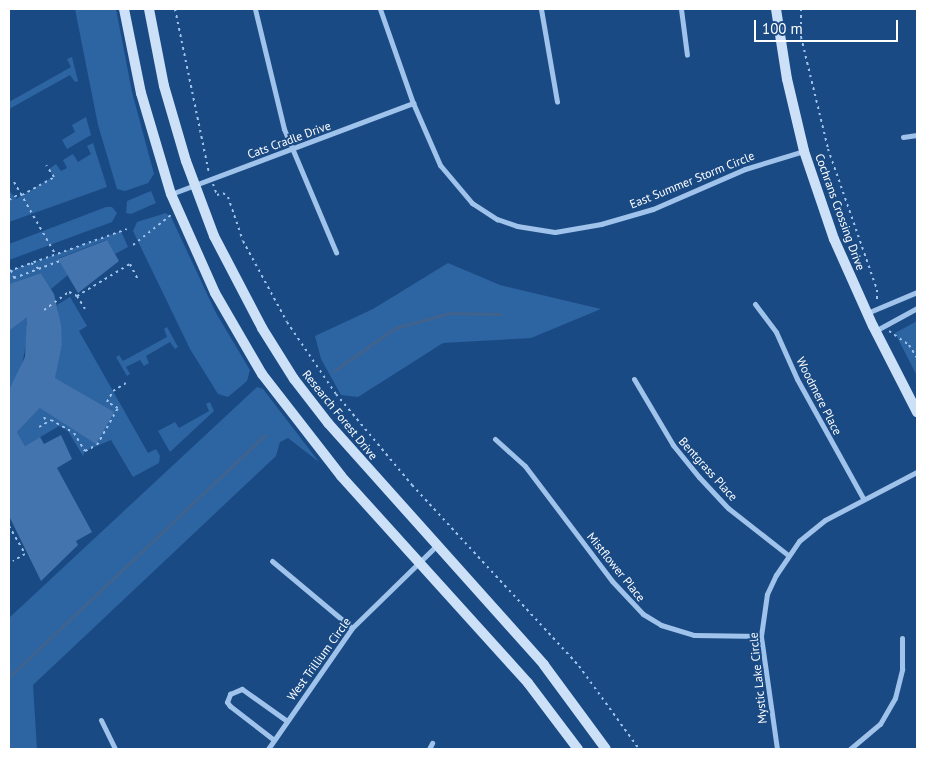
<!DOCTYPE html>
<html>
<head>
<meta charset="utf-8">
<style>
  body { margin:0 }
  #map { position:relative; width:926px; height:758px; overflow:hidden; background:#1a4a84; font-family:"PT Sans",sans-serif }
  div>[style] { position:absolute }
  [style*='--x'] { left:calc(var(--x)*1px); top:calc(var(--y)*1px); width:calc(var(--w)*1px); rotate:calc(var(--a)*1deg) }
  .green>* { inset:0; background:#2d64a2 }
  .stream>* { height:3px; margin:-1.5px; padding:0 1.5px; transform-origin:1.5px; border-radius:1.5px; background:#40638e }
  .building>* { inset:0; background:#4374ae }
  .path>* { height:2px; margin-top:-1px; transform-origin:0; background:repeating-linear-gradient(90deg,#a0c3eb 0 2.5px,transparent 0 6.5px) }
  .street>* { height:5px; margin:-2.5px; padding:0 2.5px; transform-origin:2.5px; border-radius:2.5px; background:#a0c3eb }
  .secondary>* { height:10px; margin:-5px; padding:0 5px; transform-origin:5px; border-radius:5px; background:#cce0f8 }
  span { translate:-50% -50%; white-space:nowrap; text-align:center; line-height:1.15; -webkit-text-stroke:4px #1a4a84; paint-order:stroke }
  .street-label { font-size:12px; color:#fff }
  .frame { position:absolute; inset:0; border:10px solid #fff; pointer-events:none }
  .scale { position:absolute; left:754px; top:20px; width:144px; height:22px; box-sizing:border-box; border:2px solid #fff; border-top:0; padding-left:6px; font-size:15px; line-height:18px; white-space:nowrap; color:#fff; -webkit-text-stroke:4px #1a4a84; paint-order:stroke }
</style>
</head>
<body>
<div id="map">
  <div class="green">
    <i style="clip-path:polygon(75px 9px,116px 9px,132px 92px,154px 174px,148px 183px,125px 191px,117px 189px,98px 125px)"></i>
    <i style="clip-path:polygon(72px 57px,78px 81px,75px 82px,70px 75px,9px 109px,9px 102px,71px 67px,67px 59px)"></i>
    <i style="clip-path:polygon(86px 117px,91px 135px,67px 149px,62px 140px,75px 132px,72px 125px)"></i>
    <i style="clip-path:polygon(93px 143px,107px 187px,9px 222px,9px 190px,16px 199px,53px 177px,49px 169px,56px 164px,61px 171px,67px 168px,63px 160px,73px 154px,78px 162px,91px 154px,87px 146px)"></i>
    <i style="clip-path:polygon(151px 191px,156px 203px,131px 214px,126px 213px,127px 201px)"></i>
    <i style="clip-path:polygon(106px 207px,112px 207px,117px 213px,112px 222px,9px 260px,9px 244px)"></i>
    <i style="clip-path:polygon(166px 213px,171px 217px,216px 313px,250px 370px,247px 381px,228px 397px,218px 394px,190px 349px,133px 231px,137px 222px)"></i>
    <i style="clip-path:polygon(121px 231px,128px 247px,115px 254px,106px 240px,59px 258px,68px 275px,51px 289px,41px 273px,9px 284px,9px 271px)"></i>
    <i style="clip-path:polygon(448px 263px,500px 285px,601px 309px,531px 338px,443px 343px,358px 397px,341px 395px,321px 359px,315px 336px,373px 309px)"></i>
    <i style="clip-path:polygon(70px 297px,87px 326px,79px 331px,148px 453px,156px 449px,160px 456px,159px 463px,133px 477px,111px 440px,85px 451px,83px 456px,68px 431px,59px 426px,25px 446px,17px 432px,40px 408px,113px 412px,63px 383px,53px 383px,62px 345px,57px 305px)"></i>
    <i style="clip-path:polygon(36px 309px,38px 317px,26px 323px,29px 329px,21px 370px,9px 390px,9px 331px)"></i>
    <i style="clip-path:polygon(917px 321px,917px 376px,895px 333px)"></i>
    <i style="clip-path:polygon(167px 327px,178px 347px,175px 349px,170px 342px,146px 356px,149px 363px,144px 366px,140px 360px,126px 367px,130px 374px,127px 376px,116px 357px,119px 355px,123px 361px,167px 337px,164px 329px)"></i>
    <i style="clip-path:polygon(257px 387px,263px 389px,319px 462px,288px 438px,280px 442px,276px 456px,33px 685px,37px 749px,9px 749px,9px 618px)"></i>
    <i style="clip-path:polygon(210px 402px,214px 411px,170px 452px,158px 431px,175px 422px,179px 428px,209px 411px,206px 404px)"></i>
  </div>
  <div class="stream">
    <i style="--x:334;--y:371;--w:75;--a:-35.2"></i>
    <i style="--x:395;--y:328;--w:57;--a:-15.3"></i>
    <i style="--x:450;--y:313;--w:50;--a:1.1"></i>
    <i style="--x:9;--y:677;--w:352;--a:-43.4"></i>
  </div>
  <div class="building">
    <i style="clip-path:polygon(107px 240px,119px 261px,78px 293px,58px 259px)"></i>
    <i style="clip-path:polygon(41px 273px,54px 294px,61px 325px,62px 345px,55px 378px,114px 412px,96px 444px,40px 408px,17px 432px,25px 446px,40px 437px,44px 444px,61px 435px,72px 459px,57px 468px,92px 532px,76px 541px,78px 545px,41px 581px,9px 516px,9px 390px,25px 357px,27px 317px,9px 331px,9px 284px)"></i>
  </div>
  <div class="path">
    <i style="--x:175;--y:9;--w:167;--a:78.3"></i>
    <i style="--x:801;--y:9;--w:28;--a:90"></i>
    <i style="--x:801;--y:37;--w:115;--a:76.4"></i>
    <i style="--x:828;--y:149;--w:149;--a:70.8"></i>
    <i style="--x:877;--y:290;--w:12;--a:90"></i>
    <i style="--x:14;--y:182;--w:83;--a:60.3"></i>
    <i style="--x:213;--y:184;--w:12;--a:70"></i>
    <i style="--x:217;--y:195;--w:6;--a:-18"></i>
    <i style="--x:223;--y:193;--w:6;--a:39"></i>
    <i style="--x:228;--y:197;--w:46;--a:71.2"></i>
    <i style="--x:243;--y:241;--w:92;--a:61.5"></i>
    <i style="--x:287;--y:322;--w:87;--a:55.8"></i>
    <i style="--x:336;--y:394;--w:119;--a:50.1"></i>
    <i style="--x:412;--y:485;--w:246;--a:47.3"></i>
    <i style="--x:579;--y:666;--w:102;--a:54.1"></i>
    <i style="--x:22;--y:195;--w:37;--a:-29"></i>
    <i style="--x:54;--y:177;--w:14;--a:-124"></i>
    <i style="--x:9;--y:200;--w:14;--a:-30"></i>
    <i style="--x:133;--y:245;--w:48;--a:-38.3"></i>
    <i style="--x:31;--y:263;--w:10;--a:37"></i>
    <i style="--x:11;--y:270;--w:13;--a:67"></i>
    <i style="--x:9;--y:271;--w:125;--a:-19.6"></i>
    <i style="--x:14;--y:278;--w:49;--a:-20.3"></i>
    <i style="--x:77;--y:296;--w:62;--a:-31.1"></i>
    <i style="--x:130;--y:264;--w:16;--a:63"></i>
    <i style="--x:44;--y:310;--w:31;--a:-36"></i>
    <i style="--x:69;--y:292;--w:9;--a:27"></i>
    <i style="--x:77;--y:296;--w:15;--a:58"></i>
    <i style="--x:889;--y:331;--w:24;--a:35"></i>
    <i style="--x:909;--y:345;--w:15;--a:58"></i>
    <i style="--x:44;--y:417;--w:6;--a:59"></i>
    <i style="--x:39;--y:427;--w:14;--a:-30"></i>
    <i style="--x:51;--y:420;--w:26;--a:29"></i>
    <i style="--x:74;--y:433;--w:21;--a:59"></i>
    <i style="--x:85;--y:451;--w:13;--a:-27"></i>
    <i style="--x:97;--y:445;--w:43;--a:-60.4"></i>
    <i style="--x:118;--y:408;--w:13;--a:-151"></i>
    <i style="--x:107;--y:402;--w:13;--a:-61"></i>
    <i style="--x:113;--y:391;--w:15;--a:-32"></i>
    <i style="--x:9;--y:526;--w:32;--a:60"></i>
    <i style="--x:25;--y:554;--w:14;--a:150"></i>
  </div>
  <div class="street">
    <i style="--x:255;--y:9;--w:123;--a:76.4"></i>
    <i style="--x:284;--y:129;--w:134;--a:67.1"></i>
    <i style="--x:380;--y:9;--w:100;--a:70.7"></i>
    <i style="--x:413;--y:103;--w:68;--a:66.5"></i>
    <i style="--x:440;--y:165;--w:50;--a:49.9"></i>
    <i style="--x:472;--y:203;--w:30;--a:33"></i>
    <i style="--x:497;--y:219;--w:21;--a:19"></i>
    <i style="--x:517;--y:226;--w:38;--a:9"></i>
    <i style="--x:555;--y:232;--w:47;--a:-9.9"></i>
    <i style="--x:601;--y:224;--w:54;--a:-16.1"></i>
    <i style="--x:653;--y:209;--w:100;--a:-23.5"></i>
    <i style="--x:745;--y:169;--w:62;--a:-17"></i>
    <i style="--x:541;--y:9;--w:94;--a:80.2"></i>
    <i style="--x:681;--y:9;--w:46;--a:82.6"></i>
    <i style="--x:903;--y:137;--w:14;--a:-8"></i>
    <i style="--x:171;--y:194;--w:259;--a:-20.6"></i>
    <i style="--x:755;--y:304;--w:35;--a:53"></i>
    <i style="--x:776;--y:332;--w:51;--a:65.9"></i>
    <i style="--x:797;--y:379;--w:136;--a:61"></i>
    <i style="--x:867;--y:313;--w:54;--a:-22.8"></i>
    <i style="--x:875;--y:331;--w:48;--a:-28.7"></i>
    <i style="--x:634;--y:379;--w:77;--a:59.4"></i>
    <i style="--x:673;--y:445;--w:41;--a:50.9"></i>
    <i style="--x:699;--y:477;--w:42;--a:46.9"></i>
    <i style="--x:728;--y:508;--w:76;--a:38.1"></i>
    <i style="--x:495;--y:439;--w:40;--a:42"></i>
    <i style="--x:525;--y:466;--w:144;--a:52.9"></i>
    <i style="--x:612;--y:581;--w:45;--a:46.8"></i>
    <i style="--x:643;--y:614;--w:21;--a:31"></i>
    <i style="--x:661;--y:625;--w:34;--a:17"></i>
    <i style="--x:694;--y:635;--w:67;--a:0.9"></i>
    <i style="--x:272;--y:561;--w:104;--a:39.9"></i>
    <i style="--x:101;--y:720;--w:32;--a:64"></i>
    <i style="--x:274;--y:740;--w:56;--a:-142.3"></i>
    <i style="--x:230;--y:706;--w:5;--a:-127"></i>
    <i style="--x:227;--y:702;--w:9;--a:-69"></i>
    <i style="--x:230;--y:694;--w:13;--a:-23"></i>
    <i style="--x:242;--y:689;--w:55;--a:35.4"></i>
    <i style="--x:268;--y:749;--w:147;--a:-55.2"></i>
    <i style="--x:352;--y:628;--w:119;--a:-44.3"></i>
    <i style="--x:429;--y:749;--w:7;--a:-63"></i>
    <i style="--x:777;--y:749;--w:114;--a:-98.1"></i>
    <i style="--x:761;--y:636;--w:42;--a:-81.9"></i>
    <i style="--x:767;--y:594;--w:21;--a:-65"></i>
    <i style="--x:776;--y:575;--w:41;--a:-55.9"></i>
    <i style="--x:799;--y:541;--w:33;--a:-39"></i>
    <i style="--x:825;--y:520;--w:104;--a:-27.6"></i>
    <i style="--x:850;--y:749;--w:39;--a:-40"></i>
    <i style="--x:880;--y:724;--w:30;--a:-60"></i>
    <i style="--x:895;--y:698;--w:30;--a:-76"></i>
    <i style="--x:902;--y:669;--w:31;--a:-90"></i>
  </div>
  <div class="secondary">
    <i style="--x:124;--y:9;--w:86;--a:78.6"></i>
    <i style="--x:141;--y:93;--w:105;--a:73.5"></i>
    <i style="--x:171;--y:194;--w:108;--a:66"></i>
    <i style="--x:215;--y:293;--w:94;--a:59.9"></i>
    <i style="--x:262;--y:374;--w:129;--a:52.2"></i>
    <i style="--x:341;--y:476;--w:279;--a:47.9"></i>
    <i style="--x:528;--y:683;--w:83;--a:52.9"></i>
    <i style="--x:149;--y:9;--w:78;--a:79"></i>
    <i style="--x:164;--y:86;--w:78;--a:73.7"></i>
    <i style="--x:186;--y:161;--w:80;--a:69.5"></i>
    <i style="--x:214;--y:236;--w:104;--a:62.4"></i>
    <i style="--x:262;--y:328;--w:60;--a:57.9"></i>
    <i style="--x:294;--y:379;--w:56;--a:52.3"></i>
    <i style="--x:328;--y:423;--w:324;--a:48.2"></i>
    <i style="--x:544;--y:665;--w:104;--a:53.6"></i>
    <i style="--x:776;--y:9;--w:71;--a:81.1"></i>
    <i style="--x:787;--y:79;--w:74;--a:76.7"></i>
    <i style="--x:804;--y:151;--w:93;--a:71.2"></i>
    <i style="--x:834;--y:239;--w:95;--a:65.9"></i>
    <i style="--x:873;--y:326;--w:97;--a:62.9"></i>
  </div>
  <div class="street-label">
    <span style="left:289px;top:140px;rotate:-20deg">Cats Cradle Drive</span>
    <span style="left:692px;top:180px;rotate:-22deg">East Summer Storm Circle</span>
    <span style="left:840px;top:212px;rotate:70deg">Cochrans Crossing Drive</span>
    <span style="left:819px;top:396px;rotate:63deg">Woodmere Place</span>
    <span style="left:340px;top:415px;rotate:51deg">Research Forest Drive</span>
    <span style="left:708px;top:469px;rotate:48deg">Bentgrass Place</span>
    <span style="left:616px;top:567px;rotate:51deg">Mistflower Place</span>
    <span style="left:319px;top:659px;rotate:-54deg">West Trillium Circle</span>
    <span style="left:758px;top:678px;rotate:-96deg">Mystic Lake Circle</span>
  </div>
  <div class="frame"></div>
  <div class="scale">100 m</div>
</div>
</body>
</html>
